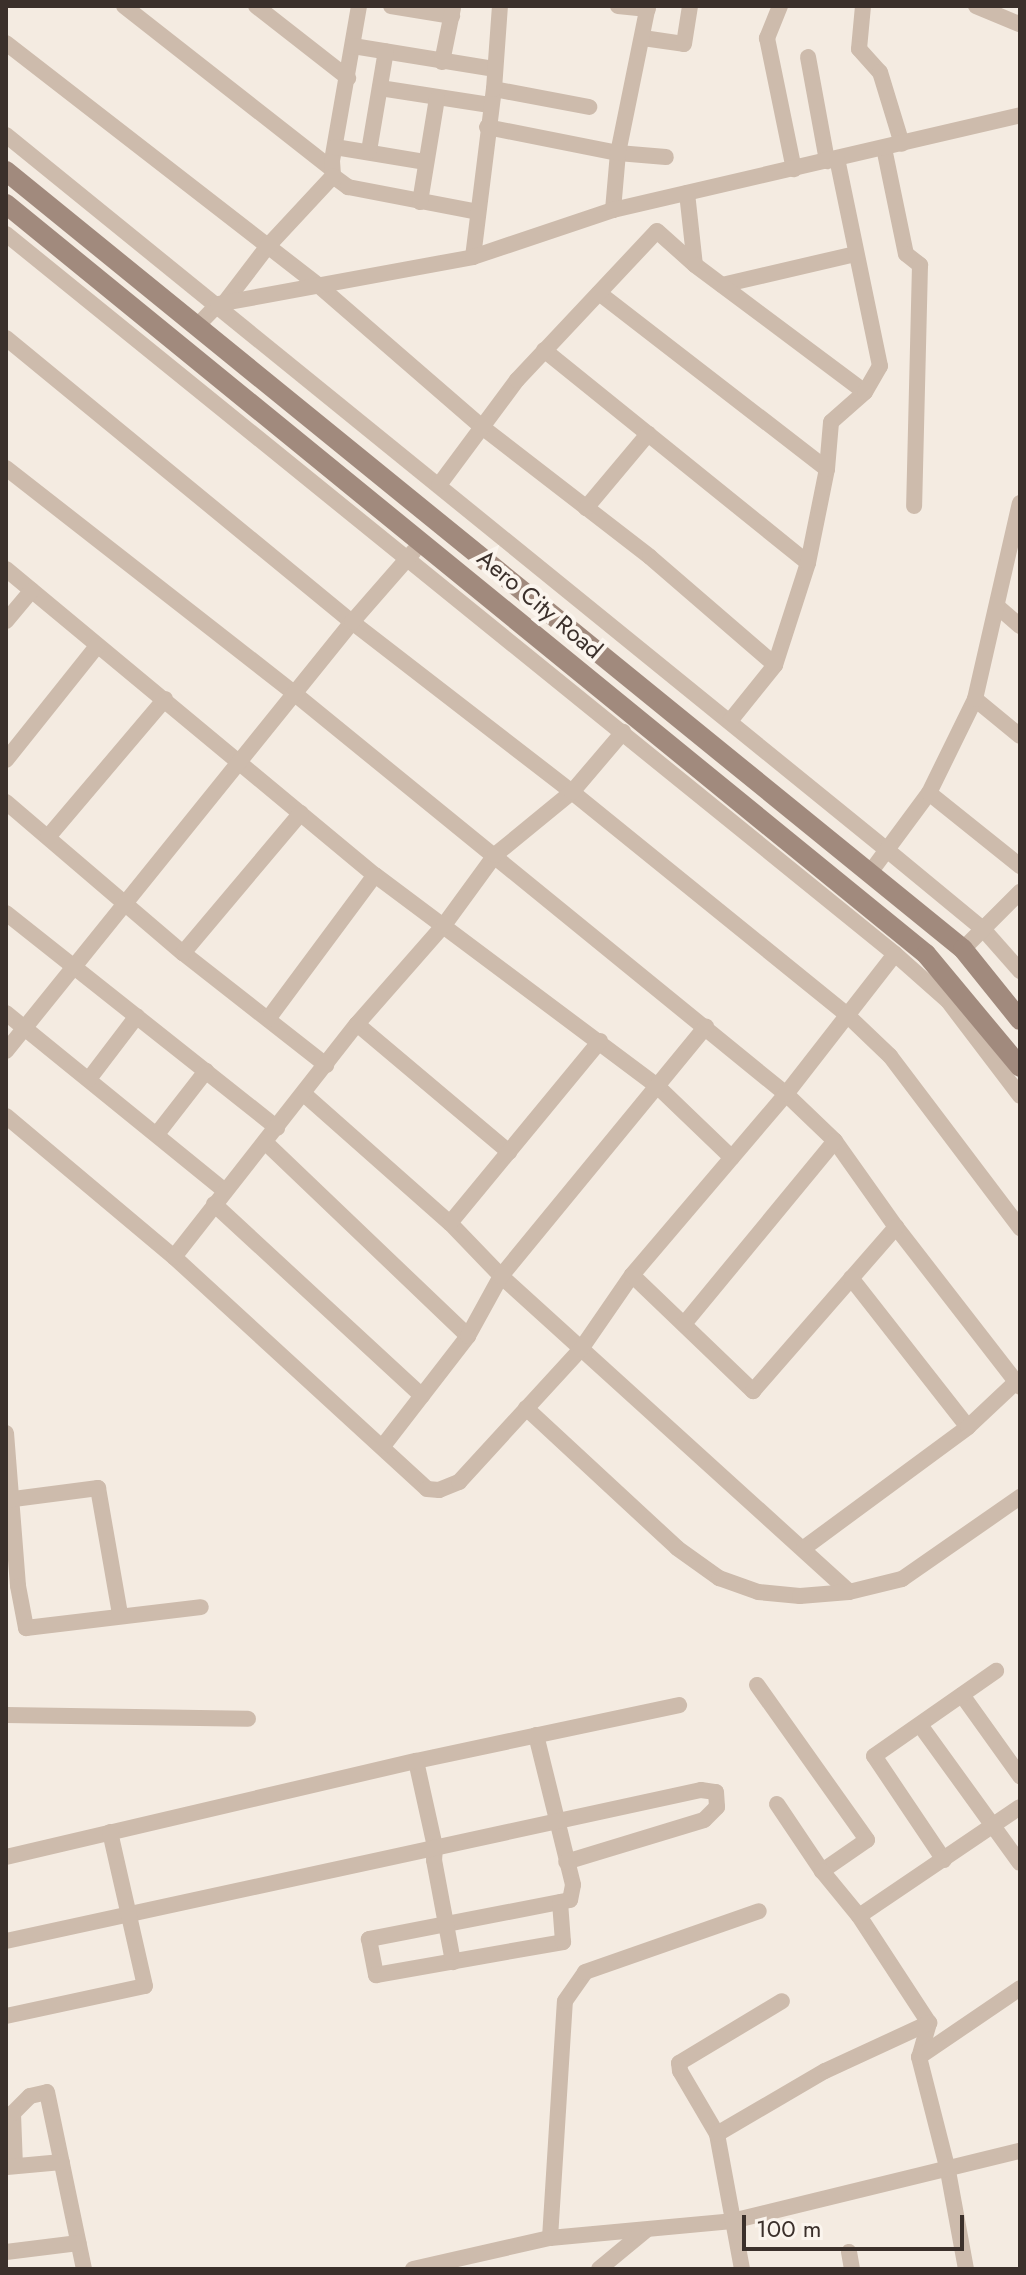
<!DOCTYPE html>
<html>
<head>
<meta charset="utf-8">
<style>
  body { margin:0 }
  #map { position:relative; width:1026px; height:2275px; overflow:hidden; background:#f4ebe1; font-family:Jost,sans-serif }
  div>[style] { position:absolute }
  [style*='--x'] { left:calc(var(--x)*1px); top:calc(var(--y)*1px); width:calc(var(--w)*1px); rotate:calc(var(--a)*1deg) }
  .street>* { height:16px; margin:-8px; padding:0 8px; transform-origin:8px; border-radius:8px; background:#cdbbac }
  .secondary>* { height:20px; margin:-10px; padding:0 10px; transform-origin:10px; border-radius:10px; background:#a18a7d }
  span { translate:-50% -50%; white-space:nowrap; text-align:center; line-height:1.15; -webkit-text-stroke:8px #fbf5ee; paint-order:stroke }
  .street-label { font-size:24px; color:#3b302b }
  .frame { position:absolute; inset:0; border:8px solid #3b302b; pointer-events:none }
  .scale { position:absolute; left:742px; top:2215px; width:222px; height:36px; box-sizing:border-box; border:4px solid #3b302b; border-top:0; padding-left:10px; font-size:24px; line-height:28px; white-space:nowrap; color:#3b302b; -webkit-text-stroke:6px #fbf5ee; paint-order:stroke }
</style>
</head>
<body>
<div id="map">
  <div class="street">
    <i style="--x:124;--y:6;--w:264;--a:38.1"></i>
    <i style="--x:256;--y:6;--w:117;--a:38"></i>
    <i style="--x:359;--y:6;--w:157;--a:99.9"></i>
    <i style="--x:332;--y:161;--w:15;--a:86"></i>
    <i style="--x:333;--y:176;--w:19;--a:36"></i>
    <i style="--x:348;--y:187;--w:132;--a:10.9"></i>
    <i style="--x:391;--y:6;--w:62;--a:9.3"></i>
    <i style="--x:618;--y:6;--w:30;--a:6"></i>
    <i style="--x:780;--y:6;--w:35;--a:112"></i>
    <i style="--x:767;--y:38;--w:134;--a:78.4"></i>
    <i style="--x:863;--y:6;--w:43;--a:95.3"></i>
    <i style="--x:859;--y:49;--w:31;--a:48"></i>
    <i style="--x:880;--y:72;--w:75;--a:73"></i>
    <i style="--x:976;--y:6;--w:47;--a:22.7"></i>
    <i style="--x:643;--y:38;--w:41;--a:8.3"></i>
    <i style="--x:684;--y:44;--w:38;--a:-81"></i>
    <i style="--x:6;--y:43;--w:395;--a:37.8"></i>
    <i style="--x:318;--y:285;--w:217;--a:40.9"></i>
    <i style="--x:482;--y:427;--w:212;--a:37.7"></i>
    <i style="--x:650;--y:557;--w:165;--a:40.8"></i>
    <i style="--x:353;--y:46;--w:144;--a:9.2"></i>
    <i style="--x:808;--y:57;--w:106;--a:79.6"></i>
    <i style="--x:442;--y:62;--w:55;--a:-78.5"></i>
    <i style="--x:380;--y:88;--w:111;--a:8.8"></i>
    <i style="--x:494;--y:89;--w:97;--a:10.7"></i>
    <i style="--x:487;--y:127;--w:134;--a:11.2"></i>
    <i style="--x:618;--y:153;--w:48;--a:4.8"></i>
    <i style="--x:6;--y:135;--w:1135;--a:39.06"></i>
    <i style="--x:887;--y:850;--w:124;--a:39.5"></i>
    <i style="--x:983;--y:929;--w:56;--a:48.6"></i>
    <i style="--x:335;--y:147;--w:92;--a:9.4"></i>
    <i style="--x:884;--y:148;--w:108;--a:78.3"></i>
    <i style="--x:906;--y:254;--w:18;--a:38"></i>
    <i style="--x:920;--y:265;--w:241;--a:91.4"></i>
    <i style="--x:369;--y:151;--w:101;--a:-80.4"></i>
    <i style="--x:687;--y:193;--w:72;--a:83.7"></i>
    <i style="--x:420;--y:202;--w:105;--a:-80.7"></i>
    <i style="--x:613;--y:210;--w:57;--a:-85"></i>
    <i style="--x:618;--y:153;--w:150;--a:-78.5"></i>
    <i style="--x:6;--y:234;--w:1144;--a:39"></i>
    <i style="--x:895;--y:954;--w:71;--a:41.6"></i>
    <i style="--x:948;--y:1001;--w:119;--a:52.8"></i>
    <i style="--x:473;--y:257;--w:169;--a:-82.9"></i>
    <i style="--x:494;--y:89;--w:83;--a:-85.9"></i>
    <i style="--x:722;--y:285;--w:137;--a:-13.1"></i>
    <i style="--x:599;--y:293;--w:288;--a:37.7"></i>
    <i style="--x:225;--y:302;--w:69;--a:-52.6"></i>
    <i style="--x:267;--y:247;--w:97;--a:-47.1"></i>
    <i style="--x:198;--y:325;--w:29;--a:-46"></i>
    <i style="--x:218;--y:304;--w:259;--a:-10.4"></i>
    <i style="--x:473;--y:257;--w:148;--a:-18.6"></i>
    <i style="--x:613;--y:210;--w:418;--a:-13.1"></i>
    <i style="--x:6;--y:338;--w:448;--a:39.4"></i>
    <i style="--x:352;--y:622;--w:278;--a:37.7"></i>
    <i style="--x:572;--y:792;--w:353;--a:39"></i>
    <i style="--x:846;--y:1014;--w:61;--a:43.7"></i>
    <i style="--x:890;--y:1056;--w:216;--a:52.9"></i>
    <i style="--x:544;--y:350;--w:339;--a:38.9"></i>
    <i style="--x:6;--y:468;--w:367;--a:38"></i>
    <i style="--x:295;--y:694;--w:633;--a:39.17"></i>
    <i style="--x:786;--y:1094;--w:68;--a:43.8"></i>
    <i style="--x:835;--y:1141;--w:105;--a:54.7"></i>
    <i style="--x:896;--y:1227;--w:202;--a:52.2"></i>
    <i style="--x:439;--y:485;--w:131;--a:-53.4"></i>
    <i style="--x:517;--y:380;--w:204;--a:-46.8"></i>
    <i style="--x:657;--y:231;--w:51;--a:41.8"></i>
    <i style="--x:695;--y:265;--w:212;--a:36.8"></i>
    <i style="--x:586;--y:508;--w:97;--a:-50"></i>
    <i style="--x:6;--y:569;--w:479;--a:39.7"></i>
    <i style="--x:375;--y:875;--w:351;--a:36.8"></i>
    <i style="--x:656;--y:1085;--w:105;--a:43.8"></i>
    <i style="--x:998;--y:607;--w:29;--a:41"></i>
    <i style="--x:6;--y:621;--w:40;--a:-50"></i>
    <i style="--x:975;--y:699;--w:58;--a:39.4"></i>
    <i style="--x:730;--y:721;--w:72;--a:-51.2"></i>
    <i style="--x:775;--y:665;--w:107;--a:-72.1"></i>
    <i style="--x:808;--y:563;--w:96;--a:-78.6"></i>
    <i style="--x:827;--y:469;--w:47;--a:-85.1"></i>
    <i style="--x:831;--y:422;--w:45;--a:-41.4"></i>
    <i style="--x:865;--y:392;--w:30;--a:-60"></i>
    <i style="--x:880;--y:366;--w:211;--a:-101.7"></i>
    <i style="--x:6;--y:760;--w:146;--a:-51.4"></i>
    <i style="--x:929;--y:793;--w:117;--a:38.7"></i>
    <i style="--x:6;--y:802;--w:233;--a:40.5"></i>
    <i style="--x:183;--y:953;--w:182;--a:38.1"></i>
    <i style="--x:48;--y:837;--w:181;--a:-49.7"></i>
    <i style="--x:869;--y:874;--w:101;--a:-53.5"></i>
    <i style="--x:929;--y:793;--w:105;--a:-63.9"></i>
    <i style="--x:975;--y:699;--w:201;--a:-77.1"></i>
    <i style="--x:6;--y:913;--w:346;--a:38.4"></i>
    <i style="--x:963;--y:949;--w:81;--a:-45"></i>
    <i style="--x:183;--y:953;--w:183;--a:-49.9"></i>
    <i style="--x:6;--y:1013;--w:282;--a:39.1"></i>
    <i style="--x:268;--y:1019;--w:179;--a:-53.4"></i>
    <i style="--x:357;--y:1024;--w:199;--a:40.1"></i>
    <i style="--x:6;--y:1051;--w:551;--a:-51.11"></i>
    <i style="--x:352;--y:622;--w:94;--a:-48.9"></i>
    <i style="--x:89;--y:1079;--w:79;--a:-52.7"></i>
    <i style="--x:304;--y:1094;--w:195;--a:41.5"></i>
    <i style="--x:450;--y:1223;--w:74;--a:46.1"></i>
    <i style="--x:501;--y:1276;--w:470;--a:42.2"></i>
    <i style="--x:849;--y:1592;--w:55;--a:-13.8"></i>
    <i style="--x:902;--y:1579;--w:144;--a:-34.8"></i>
    <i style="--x:6;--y:1116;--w:219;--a:40"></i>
    <i style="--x:174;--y:1257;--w:343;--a:42.5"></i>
    <i style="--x:427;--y:1489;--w:12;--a:5"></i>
    <i style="--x:439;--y:1490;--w:22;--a:-22"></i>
    <i style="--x:459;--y:1482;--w:180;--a:-47.5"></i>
    <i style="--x:581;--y:1349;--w:90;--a:-55.4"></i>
    <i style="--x:632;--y:1275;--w:238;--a:-49.6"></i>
    <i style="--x:786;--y:1094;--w:177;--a:-52.1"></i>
    <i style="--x:157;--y:1134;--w:80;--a:-52.1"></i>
    <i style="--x:265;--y:1142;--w:281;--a:43.7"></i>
    <i style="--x:214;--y:1204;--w:283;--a:42.7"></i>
    <i style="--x:450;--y:1223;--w:236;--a:-50.5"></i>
    <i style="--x:174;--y:1257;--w:296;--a:-51.9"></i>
    <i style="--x:357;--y:1024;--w:132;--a:-48.7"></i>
    <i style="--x:444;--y:925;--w:87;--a:-53.9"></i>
    <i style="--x:495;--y:855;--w:99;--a:-39.3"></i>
    <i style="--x:572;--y:792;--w:79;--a:-49.6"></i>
    <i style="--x:632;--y:1275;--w:168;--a:43.8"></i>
    <i style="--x:753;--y:1391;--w:218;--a:-48.9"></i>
    <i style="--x:851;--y:1278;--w:189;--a:51.9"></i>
    <i style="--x:684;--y:1324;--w:237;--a:-50.5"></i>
    <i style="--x:526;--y:1408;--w:206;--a:42.8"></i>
    <i style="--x:677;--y:1548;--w:52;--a:35.5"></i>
    <i style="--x:719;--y:1578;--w:41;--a:19.7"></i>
    <i style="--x:758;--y:1592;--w:42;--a:5.4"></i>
    <i style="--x:800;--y:1596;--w:49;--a:-4.7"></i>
    <i style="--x:6;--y:1433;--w:153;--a:85.5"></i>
    <i style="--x:18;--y:1586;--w:43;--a:79.2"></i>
    <i style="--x:26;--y:1628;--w:176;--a:-6.8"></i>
    <i style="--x:383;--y:1446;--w:139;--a:-52.3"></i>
    <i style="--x:468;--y:1336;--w:68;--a:-61.2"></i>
    <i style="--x:501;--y:1276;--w:323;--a:-50.6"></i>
    <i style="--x:6;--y:1500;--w:93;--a:-7.4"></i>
    <i style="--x:98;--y:1488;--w:128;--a:80.1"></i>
    <i style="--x:804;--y:1548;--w:204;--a:-36.4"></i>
    <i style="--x:968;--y:1427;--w:66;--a:-43.2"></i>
    <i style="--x:757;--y:1685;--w:190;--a:54.6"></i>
    <i style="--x:867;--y:1840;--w:55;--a:145.4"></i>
    <i style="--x:962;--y:1695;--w:100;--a:54.4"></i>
    <i style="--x:6;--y:1715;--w:242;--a:0.9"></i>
    <i style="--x:920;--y:1725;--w:170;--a:54.1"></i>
    <i style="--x:536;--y:1735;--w:154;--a:76.1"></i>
    <i style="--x:573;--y:1885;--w:15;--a:101"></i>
    <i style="--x:570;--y:1900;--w:205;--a:169"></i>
    <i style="--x:369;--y:1939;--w:37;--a:79"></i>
    <i style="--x:376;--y:1975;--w:190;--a:-10"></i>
    <i style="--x:563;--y:1942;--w:40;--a:-94.3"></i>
    <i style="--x:416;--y:1761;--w:88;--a:77.5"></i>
    <i style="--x:435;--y:1847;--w:13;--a:94"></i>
    <i style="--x:434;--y:1860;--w:104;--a:79.4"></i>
    <i style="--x:777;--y:1804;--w:81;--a:56.1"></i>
    <i style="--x:822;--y:1871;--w:58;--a:50.6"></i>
    <i style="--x:859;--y:1916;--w:128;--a:56.8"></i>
    <i style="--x:929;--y:2023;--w:35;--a:106"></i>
    <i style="--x:919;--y:2057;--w:118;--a:75.7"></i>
    <i style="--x:948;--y:2171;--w:100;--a:79.6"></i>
    <i style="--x:6;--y:1857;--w:421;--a:-13.2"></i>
    <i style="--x:416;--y:1761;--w:269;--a:-12"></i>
    <i style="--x:944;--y:1860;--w:125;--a:-123.9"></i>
    <i style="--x:874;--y:1756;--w:149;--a:-34.9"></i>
    <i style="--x:859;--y:1916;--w:194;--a:-34.1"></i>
    <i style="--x:6;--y:1941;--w:711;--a:-12.26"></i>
    <i style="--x:701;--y:1790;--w:15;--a:8"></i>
    <i style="--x:716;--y:1792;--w:15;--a:86"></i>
    <i style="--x:717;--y:1807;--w:18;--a:135"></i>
    <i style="--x:704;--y:1820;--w:144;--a:163.1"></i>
    <i style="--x:6;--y:2016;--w:142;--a:-12.2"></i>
    <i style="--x:145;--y:1986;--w:158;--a:-102.8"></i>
    <i style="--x:919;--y:2057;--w:122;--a:-34.3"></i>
    <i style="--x:717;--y:2134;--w:73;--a:-120.4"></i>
    <i style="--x:680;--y:2071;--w:8;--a:-97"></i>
    <i style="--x:679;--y:2063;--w:120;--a:-31"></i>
    <i style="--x:15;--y:2166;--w:53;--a:-92.2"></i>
    <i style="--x:13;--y:2113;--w:24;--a:-45"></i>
    <i style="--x:30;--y:2096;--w:17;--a:-13"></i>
    <i style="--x:47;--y:2092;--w:181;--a:78.2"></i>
    <i style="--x:7;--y:2167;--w:55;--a:-5.2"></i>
    <i style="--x:550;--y:2238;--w:237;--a:-86.4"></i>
    <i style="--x:565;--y:2001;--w:35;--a:-55"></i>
    <i style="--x:585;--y:1972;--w:184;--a:-19.3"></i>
    <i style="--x:6;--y:2252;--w:73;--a:-7.1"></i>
    <i style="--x:849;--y:2252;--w:17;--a:80"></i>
    <i style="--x:413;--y:2269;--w:140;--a:-12.8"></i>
    <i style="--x:550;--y:2238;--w:183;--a:-5.3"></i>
    <i style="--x:732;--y:2221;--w:296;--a:-13.7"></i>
    <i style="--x:599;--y:2269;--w:60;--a:-39.6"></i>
    <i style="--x:742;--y:2269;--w:137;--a:-100.5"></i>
    <i style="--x:717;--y:2134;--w:125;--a:-30.3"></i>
    <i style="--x:825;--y:2071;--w:115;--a:-24.8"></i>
  </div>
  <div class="secondary">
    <i style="--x:6;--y:171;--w:1233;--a:39.11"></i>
    <i style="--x:963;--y:949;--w:91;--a:51.2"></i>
    <i style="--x:6;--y:204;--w:1187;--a:39.19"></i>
    <i style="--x:926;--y:954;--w:147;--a:50.2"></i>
  </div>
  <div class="street-label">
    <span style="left:540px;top:604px;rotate:40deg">Aero City Road</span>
  </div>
  <div class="frame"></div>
  <div class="scale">100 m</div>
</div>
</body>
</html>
